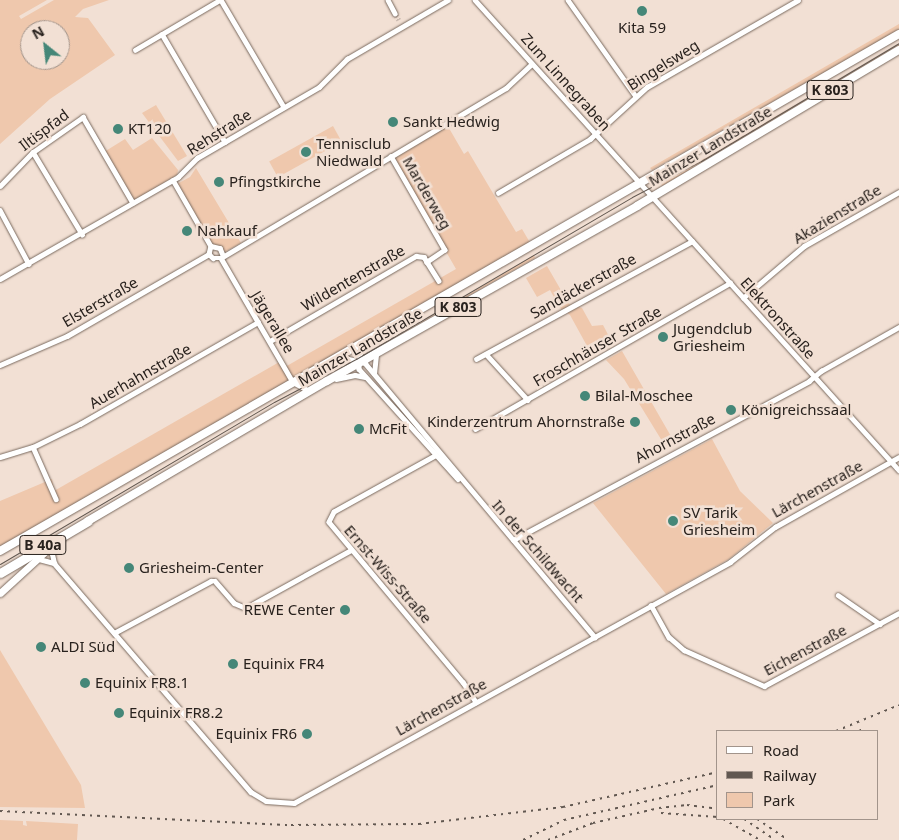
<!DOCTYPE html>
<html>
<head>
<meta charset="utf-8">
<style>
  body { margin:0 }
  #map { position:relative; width:899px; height:840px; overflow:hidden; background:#f2e0d4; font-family:"Noto Sans",sans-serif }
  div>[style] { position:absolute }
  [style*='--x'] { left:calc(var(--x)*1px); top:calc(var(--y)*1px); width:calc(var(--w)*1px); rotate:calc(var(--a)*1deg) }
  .green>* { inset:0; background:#efc8ad; transform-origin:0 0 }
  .street-tunnel>* { height:4.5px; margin-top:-2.25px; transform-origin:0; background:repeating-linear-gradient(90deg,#cabab0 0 4.5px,transparent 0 6.5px) }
  .roads { filter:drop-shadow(0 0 1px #7a6a5f) drop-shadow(0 0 1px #7a6a5f) }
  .street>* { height:4.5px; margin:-2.25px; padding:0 2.25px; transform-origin:2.25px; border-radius:2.25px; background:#fff }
  .secondary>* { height:7px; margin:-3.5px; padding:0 3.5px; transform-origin:3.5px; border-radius:3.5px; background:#fff }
  .primary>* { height:8px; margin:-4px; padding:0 4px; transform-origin:4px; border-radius:4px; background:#fff }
  .highway>* { height:9px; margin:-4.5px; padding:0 4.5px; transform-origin:4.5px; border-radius:4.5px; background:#fff }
  .tram>* { height:1px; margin:-0.5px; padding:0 0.5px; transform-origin:0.5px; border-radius:0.5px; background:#625851 }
  .rail>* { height:2px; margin-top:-1px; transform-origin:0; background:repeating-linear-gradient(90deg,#625851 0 2.5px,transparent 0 7.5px) }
  .dots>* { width:14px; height:14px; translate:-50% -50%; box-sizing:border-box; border:2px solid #f2e0d4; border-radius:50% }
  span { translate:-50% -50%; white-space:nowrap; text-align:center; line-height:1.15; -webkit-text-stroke:5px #f2e0d4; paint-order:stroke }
  .shield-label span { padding:1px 4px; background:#f2e0d4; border:1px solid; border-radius:4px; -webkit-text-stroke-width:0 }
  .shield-label { font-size:14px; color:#29221e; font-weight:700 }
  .poi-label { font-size:15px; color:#29221e }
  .left { translate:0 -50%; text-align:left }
  .right { translate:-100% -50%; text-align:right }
  .street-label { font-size:15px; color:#29221e }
  .legend { position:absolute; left:716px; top:730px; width:162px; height:90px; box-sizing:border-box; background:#f2e0d4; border:1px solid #a2948b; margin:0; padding:6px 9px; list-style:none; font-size:15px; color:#29221e }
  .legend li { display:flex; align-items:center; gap:10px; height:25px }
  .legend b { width:25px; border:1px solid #a2948b }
  .north { position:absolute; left:20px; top:20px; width:50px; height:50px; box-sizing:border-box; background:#f2e0d4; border:1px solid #a2948b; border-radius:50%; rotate:331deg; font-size:14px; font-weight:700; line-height:20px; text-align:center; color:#29221e }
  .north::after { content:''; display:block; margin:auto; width:18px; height:22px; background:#458778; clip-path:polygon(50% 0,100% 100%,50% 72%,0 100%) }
</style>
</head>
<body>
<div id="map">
  <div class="green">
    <i style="clip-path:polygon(evenodd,0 0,47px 0,19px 16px,21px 19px,54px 0,109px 0,83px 9px,75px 17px,88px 18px,115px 55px,50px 99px,0 144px,0 0,30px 30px,60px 30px,60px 60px,30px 60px,30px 30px)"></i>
    <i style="clip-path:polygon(899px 24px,899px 30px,652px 170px,650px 168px)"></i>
    <i style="clip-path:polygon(899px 44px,899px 46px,662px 186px,661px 184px)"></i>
    <i style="clip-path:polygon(156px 105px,187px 156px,178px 161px,142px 113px)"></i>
    <i style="clip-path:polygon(446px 123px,464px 154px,468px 151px,516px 232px,522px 229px,532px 246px,0 551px,0 501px,52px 479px,54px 491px,281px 361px,285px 367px,456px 269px,391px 156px)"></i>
    <i style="left:333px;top:126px;width:18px;height:73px;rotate:61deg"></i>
    <i style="clip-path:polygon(152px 138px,178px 170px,177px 175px,135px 200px,130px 198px,104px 152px,125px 139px,133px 150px)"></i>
    <i style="clip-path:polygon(196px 168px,241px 243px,223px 253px,212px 245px,177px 184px,190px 177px)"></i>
    <i style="clip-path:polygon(534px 255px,535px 258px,364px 355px,471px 293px)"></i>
    <i style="clip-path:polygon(547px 266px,569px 304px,582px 308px,592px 326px,603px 325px,613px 344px,592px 355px,570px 315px,560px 308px,550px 290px,537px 297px,526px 278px)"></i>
    <i style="clip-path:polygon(622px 351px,676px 445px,667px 449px,624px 379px,606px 360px)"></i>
    <i style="clip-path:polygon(712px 439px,740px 491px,773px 523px,729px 559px,666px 594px,593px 503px)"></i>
    <i style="clip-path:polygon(0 650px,81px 785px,85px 808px,0 807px)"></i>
    <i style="clip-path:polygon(0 820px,23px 821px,23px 825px,27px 826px,26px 821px,78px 824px,77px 840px,0 840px)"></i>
  </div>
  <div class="street-tunnel">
    <i style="--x:395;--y:13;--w:8;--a:60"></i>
  </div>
  <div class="roads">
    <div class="street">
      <i style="--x:221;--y:0;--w:124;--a:59.5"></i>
      <i style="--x:388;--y:0;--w:15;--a:62"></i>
      <i style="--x:475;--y:0;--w:633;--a:47.95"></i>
      <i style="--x:568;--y:0;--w:116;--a:54.8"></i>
      <i style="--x:162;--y:34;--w:125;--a:59.7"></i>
      <i style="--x:135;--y:50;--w:99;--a:-30.5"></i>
      <i style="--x:33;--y:152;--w:96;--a:59.1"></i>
      <i style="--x:391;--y:156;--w:108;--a:60.1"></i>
      <i style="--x:445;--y:250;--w:22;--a:146"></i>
      <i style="--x:173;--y:180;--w:76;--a:60.1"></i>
      <i style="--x:211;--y:246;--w:9;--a:13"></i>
      <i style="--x:220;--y:248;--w:8;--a:67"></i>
      <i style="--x:0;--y:186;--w:47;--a:-45.9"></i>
      <i style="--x:33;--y:152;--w:61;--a:-35"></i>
      <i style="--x:83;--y:117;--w:99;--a:59.8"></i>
      <i style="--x:498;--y:193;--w:107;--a:-30.4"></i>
      <i style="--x:590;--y:139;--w:77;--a:-42.4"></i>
      <i style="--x:647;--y:87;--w:174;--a:-29.9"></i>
      <i style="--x:0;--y:210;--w:61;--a:61.8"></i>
      <i style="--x:211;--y:246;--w:8;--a:104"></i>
      <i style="--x:209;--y:254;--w:6;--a:45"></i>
      <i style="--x:213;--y:258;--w:8;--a:0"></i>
      <i style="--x:221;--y:258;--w:332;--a:-30.8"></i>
      <i style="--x:506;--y:88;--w:35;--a:-43"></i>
      <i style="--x:221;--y:258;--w:143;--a:59.9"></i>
      <i style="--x:293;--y:382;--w:18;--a:29"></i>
      <i style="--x:0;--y:279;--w:205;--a:-29.8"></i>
      <i style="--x:178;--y:177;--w:27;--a:-45"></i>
      <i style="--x:197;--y:158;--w:141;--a:-30.2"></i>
      <i style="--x:319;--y:87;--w:40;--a:-45"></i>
      <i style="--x:347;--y:59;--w:117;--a:-30.3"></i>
      <i style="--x:743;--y:298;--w:80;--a:-40.4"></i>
      <i style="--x:804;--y:246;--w:109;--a:-29.6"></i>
      <i style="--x:371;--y:340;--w:18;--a:128"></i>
      <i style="--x:360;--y:354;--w:15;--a:94"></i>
      <i style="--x:359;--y:369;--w:148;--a:48"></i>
      <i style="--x:270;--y:341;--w:169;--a:-30.2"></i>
      <i style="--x:416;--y:256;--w:8;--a:7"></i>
      <i style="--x:424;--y:257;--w:28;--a:58"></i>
      <i style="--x:486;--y:354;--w:62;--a:47.6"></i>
      <i style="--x:340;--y:357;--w:26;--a:13"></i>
      <i style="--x:365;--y:363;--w:358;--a:50"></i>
      <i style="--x:476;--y:359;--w:246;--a:-28.6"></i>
      <i style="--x:0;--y:365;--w:73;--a:-23.4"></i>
      <i style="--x:67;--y:336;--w:164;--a:-30"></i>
      <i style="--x:374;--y:374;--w:19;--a:-84"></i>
      <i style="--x:336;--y:379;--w:19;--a:-12"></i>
      <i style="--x:355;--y:375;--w:10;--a:11"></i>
      <i style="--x:475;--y:429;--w:294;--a:-29.8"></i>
      <i style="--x:33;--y:447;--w:57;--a:66.1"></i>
      <i style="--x:435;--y:456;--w:115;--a:151"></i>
      <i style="--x:334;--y:512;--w:11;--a:117"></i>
      <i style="--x:329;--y:522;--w:209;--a:50.1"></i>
      <i style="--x:463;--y:682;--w:24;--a:57"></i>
      <i style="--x:0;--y:457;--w:34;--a:-17"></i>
      <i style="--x:33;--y:447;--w:52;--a:-26.1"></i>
      <i style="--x:80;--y:424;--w:205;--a:-29.8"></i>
      <i style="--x:513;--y:540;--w:336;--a:-28.2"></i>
      <i style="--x:809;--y:381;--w:16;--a:-40"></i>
      <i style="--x:821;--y:371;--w:90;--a:-29.4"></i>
      <i style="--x:39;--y:559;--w:16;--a:15"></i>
      <i style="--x:54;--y:563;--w:302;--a:49.3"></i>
      <i style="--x:251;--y:792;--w:17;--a:31"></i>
      <i style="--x:266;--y:801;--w:28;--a:4"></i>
      <i style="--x:294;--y:803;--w:498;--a:-28.9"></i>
      <i style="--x:730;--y:562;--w:57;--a:-37.9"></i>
      <i style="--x:775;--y:527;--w:142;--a:-29.4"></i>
      <i style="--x:54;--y:563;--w:9;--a:-103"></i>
      <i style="--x:52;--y:554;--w:13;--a:-63"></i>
      <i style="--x:838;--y:595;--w:51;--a:34.6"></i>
      <i style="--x:651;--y:605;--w:37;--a:61"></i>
      <i style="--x:669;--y:637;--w:20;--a:41"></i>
      <i style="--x:684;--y:650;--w:88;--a:24.2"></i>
      <i style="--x:764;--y:686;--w:153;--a:-28.4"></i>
      <i style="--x:114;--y:633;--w:110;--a:-28.2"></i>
      <i style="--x:211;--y:581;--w:4;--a:0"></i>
      <i style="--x:215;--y:581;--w:29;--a:49"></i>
      <i style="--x:234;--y:603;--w:13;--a:23"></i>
      <i style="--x:246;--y:608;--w:120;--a:-28.9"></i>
    </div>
    <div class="secondary">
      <i style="--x:0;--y:593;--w:65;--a:-42.5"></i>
    </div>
    <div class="primary">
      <i style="--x:88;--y:521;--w:277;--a:-30.4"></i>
      <i style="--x:327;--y:381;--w:356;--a:-29.4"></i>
      <i style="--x:637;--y:206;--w:305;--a:-30.8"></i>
      <i style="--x:0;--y:551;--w:1037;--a:-29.9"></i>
    </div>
    <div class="highway">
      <i style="--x:0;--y:573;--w:102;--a:-30.6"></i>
    </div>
  </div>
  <div class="tram">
    <i style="--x:0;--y:564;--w:318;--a:-30.6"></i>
    <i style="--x:274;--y:402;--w:93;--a:-27.7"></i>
    <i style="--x:356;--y:359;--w:320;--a:-30.4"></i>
    <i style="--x:632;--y:197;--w:78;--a:-27.6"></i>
    <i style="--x:701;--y:161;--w:230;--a:-30.8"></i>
  </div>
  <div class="rail">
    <i style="--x:836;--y:731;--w:68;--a:-22.4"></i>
    <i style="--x:859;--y:731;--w:6;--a:-31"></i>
    <i style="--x:0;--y:811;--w:291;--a:2.8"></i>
    <i style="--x:291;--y:825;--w:128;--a:-0.4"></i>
    <i style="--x:419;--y:824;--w:145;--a:-6.7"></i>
    <i style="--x:563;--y:807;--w:159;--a:-12.7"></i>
    <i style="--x:661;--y:813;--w:57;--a:4"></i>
    <i style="--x:723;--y:819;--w:43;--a:29.6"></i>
    <i style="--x:744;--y:819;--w:37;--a:34"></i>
    <i style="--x:757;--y:819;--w:37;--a:34"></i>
    <i style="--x:523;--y:840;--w:46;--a:-26"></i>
    <i style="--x:564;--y:820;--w:158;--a:-12.8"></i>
    <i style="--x:548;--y:840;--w:48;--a:-20.7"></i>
    <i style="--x:593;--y:823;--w:68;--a:-12.8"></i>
    <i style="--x:659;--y:808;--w:28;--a:-6"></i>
    <i style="--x:687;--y:805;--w:31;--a:7"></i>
  </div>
  <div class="dots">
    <i style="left:642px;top:11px;background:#458778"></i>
    <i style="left:393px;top:122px;background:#458778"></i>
    <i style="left:118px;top:129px;background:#458778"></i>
    <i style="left:306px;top:152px;background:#458778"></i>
    <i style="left:219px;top:182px;background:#458778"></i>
    <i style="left:187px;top:231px;background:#458778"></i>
    <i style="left:663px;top:337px;background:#458778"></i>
    <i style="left:585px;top:396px;background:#458778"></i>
    <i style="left:731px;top:410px;background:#458778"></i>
    <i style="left:635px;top:422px;background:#458778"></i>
    <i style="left:359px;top:429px;background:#458778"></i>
    <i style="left:673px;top:521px;background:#458778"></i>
    <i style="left:129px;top:568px;background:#458778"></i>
    <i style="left:345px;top:610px;background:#458778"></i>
    <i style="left:41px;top:647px;background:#458778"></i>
    <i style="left:233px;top:664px;background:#458778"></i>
    <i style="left:85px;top:683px;background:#458778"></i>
    <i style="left:119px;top:713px;background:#458778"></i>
    <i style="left:307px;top:734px;background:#458778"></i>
  </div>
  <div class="shield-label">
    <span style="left:830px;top:90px">K 803</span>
    <span style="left:458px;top:307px">K 803</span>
    <span style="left:43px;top:545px">B 40a</span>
  </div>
  <div class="poi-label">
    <span style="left:642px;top:28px">Kita 59</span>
    <span class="left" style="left:403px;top:122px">Sankt Hedwig</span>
    <span class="left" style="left:128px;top:129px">KT120</span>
    <span class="left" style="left:316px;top:152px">Tennisclub<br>Niedwald</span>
    <span class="left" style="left:229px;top:182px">Pfingstkirche</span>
    <span class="left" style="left:197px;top:231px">Nahkauf</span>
    <span class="left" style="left:673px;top:337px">Jugendclub<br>Griesheim</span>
    <span class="left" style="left:595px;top:396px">Bilal-Moschee</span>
    <span class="left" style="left:741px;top:410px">Königreichssaal</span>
    <span class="right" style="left:625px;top:422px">Kinderzentrum Ahornstraße</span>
    <span class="left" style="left:369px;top:429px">McFit</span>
    <span class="left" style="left:683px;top:521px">SV Tarik<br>Griesheim</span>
    <span class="left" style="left:139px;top:568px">Griesheim-Center</span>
    <span class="right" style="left:335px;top:610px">REWE Center</span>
    <span class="left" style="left:51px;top:647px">ALDI Süd</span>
    <span class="left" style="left:243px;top:664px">Equinix FR4</span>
    <span class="left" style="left:95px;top:683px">Equinix FR8.1</span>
    <span class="left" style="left:129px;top:713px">Equinix FR8.2</span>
    <span class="right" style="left:297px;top:734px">Equinix FR6</span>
  </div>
  <div class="street-label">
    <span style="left:663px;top:65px;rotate:-32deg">Bingelsweg</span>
    <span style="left:566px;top:82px;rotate:48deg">Zum Linnegraben</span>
    <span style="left:44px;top:130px;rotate:-37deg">Iltispfad</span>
    <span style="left:219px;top:132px;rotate:-32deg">Rehstraße</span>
    <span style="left:710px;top:146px;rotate:-31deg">Mainzer Landstraße</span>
    <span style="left:427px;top:193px;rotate:60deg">Marderweg</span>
    <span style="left:837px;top:214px;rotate:-31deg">Akazienstraße</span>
    <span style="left:353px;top:278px;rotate:-30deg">Wildentenstraße</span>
    <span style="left:583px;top:286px;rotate:-29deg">Sandäckerstraße</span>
    <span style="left:100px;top:302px;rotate:-30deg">Elsterstraße</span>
    <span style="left:778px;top:318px;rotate:48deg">Elektronstraße</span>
    <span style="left:273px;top:322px;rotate:59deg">Jägerallee</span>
    <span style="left:597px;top:346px;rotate:-30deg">Froschhäuser Straße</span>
    <span style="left:360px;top:347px;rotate:-30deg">Mainzer Landstraße</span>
    <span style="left:140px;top:376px;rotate:-30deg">Auerhahnstraße</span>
    <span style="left:675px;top:438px;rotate:-28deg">Ahornstraße</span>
    <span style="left:817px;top:489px;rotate:-29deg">Lärchenstraße</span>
    <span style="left:538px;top:551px;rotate:49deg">In der Schildwacht</span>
    <span style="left:388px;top:574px;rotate:49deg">Ernst-Wiss-Straße</span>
    <span style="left:805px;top:650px;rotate:-28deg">Eichenstraße</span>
    <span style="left:441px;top:707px;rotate:-29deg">Lärchenstraße</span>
  </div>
  <ul class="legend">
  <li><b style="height:6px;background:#fff"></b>Road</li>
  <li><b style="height:6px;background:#625851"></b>Railway</li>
  <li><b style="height:14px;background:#efc8ad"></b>Park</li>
  </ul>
  <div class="north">N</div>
</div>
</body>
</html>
